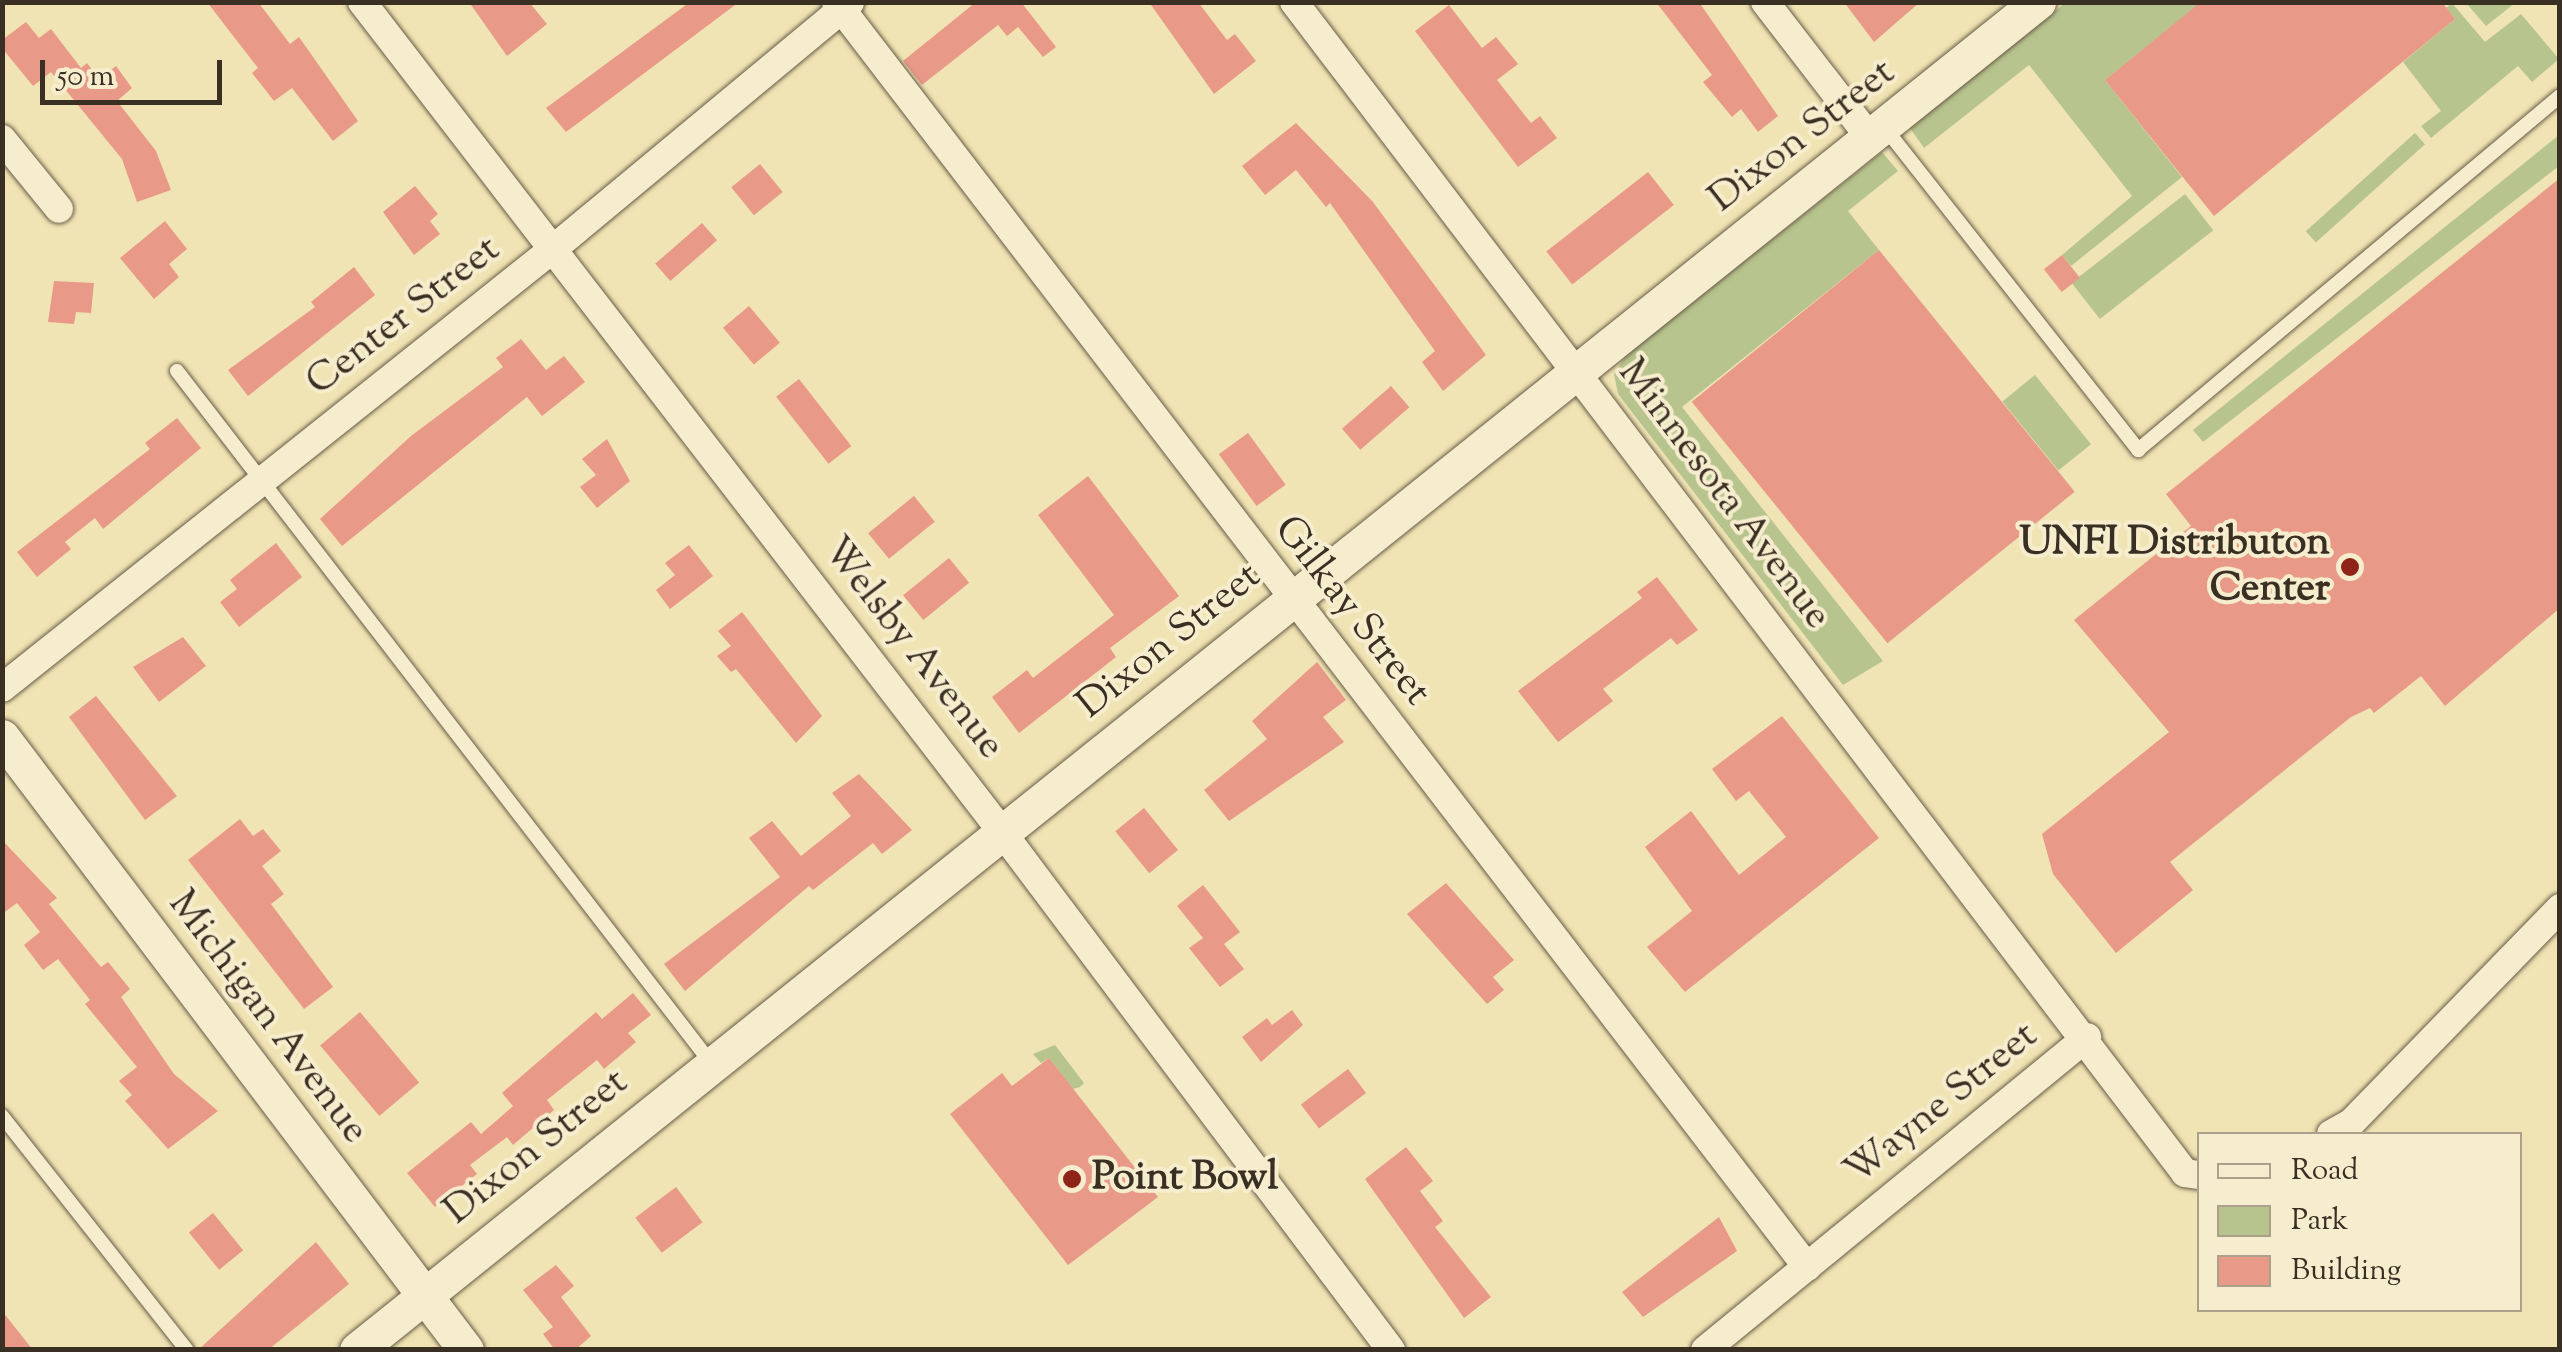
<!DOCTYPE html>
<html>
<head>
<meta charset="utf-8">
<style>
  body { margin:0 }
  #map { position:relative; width:2562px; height:1352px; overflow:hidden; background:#f1e4b4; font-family:"Sorts Mill Goudy",serif }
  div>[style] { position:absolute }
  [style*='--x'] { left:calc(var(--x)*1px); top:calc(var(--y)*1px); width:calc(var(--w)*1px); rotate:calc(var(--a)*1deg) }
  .green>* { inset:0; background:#b8c48e; transform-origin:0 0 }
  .building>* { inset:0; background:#e89987; transform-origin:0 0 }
  .roads { filter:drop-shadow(0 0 2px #685c47) drop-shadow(0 0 2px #685c47) }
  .service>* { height:14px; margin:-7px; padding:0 7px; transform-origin:7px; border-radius:7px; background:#f6edce }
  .minor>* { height:28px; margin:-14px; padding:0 14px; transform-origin:14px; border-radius:14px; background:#f6edce }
  .tertiary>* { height:35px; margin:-17.5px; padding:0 17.5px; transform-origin:17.5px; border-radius:17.5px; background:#f6edce }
  .dots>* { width:28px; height:28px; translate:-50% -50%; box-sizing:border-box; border:5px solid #f6edce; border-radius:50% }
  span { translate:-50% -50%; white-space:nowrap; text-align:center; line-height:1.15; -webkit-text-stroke:8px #f6edce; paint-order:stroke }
  .street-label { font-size:40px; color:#3a2f23 }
  .poi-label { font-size:40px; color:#3a2f23; font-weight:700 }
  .right { translate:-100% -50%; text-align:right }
  .left { translate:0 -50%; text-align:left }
  .frame { position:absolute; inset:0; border:5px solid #3a2f23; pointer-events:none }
  .legend { position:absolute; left:2197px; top:1132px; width:325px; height:180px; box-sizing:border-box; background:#f6edce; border:2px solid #aba18a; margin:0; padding:12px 18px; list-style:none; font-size:30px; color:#3a2f23 }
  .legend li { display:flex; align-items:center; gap:20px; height:50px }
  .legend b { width:50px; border:2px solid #aba18a }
  .scale { position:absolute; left:40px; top:60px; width:182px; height:45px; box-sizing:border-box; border:5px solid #3a2f23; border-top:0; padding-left:12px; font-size:30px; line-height:35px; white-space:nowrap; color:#3a2f23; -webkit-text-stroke:8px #f6edce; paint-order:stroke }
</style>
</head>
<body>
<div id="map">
  <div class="green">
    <i style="clip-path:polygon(2065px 3px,2201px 3px,2105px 80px,2182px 177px,2071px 266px,2062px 255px,2132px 196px,2029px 65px,1924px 148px,1910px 128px)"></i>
    <i style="clip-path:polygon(2452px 3px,2485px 42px,2521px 14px,2559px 59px,2532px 82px,2518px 66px,2431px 138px,2421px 126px,2441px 111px,2403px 62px,2455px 19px,2446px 8px)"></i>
    <i style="clip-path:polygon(2466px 3px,2515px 3px,2486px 26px)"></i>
    <i style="left:2415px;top:133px;width:15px;height:147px;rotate:48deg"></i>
    <i style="clip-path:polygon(2559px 135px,2559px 166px,2203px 442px,2193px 430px)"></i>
    <i style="clip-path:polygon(1882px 152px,1898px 171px,1848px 211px,1879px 250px,1682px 407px,1883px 661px,1843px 685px,1618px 394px,1614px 374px,1627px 354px)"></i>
    <i style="left:2185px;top:194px;width:46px;height:144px;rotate:52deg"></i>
    <i style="left:2035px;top:375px;width:89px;height:42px;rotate:51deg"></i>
    <i style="clip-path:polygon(1055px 1045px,1084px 1083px,1080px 1087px,1073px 1089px,1049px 1058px,1041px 1063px,1033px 1054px)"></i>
  </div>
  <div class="building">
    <i style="clip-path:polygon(207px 2px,258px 2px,290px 44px,299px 37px,358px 121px,333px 141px,292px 88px,274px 101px,252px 73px,258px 68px)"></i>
    <i style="clip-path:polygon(469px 2px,529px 2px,547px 24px,507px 56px)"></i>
    <i style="clip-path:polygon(690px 2px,739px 2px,566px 132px,546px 108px)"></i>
    <i style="clip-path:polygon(976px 2px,1021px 2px,1056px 47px,1043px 57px,1018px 27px,1007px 36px,998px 25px,922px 85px,903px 61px)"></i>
    <i style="clip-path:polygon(1149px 2px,1198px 2px,1227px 40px,1235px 34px,1256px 61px,1214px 94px)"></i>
    <i style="clip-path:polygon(1656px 2px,1699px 2px,1778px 116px,1758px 132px,1741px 109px,1732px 117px,1703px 82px,1712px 75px)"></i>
    <i style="clip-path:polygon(1844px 2px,1920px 2px,1874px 42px)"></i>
    <i style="clip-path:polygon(2201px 2px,2442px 2px,2455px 19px,2214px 216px,2105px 80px)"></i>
    <i style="clip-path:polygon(1449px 5px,1482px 48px,1496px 37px,1518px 64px,1497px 80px,1531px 123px,1540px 116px,1557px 138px,1518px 167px,1415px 31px)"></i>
    <i style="clip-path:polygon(26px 22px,39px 38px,51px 29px,81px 68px,87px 63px,99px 79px,116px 66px,132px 88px,117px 101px,156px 151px,171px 190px,137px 202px,122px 159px,51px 72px,33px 86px,2px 48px,2px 40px)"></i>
    <i style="clip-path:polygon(1296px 123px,1373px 202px,1486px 355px,1443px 391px,1422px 362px,1435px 351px,1330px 203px,1326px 207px,1296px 170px,1265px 195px,1242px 166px)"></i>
    <i style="left:760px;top:164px;width:36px;height:37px;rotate:51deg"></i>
    <i style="left:1648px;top:172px;width:42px;height:129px;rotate:52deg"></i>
    <i style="clip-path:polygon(2560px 178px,2560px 608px,2445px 706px,2421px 676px,2374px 713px,2370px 708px,2351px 717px,2170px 862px,2193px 890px,2116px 953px,2053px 874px,2042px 834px,2169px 732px,2074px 620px,2191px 526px,2166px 494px)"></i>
    <i style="clip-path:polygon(415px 186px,438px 214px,430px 221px,440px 234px,414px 255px,383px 212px)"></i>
    <i style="clip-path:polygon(165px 221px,187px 249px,169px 264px,179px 277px,154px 299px,120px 258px)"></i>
    <i style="left:702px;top:223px;width:23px;height:62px;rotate:49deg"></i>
    <i style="left:1879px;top:250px;width:311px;height:241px;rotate:51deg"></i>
    <i style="left:2062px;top:255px;width:29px;height:23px;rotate:52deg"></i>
    <i style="clip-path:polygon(354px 267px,375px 295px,248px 396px,228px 370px,315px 307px,311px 302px)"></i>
    <i style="clip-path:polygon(54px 281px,94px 283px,91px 313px,76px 312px,74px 324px,48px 322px)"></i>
    <i style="left:749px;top:306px;width:48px;height:34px;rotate:50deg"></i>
    <i style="clip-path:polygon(521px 339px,546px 370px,564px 356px,585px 382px,542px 416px,527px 397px,342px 546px,320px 519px,411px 436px,503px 367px,496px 358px)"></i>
    <i style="left:799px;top:379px;width:85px;height:29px;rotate:52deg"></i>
    <i style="left:1391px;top:386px;width:28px;height:65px;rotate:49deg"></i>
    <i style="clip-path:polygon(177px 418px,201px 448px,103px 529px,95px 518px,65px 542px,71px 549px,37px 577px,17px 552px,150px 449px,145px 443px)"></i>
    <i style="left:1248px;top:433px;width:64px;height:36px;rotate:54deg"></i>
    <i style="clip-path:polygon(607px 439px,630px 481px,597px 508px,580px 487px,596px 475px,582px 459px)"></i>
    <i style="clip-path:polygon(1088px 476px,1179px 596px,1110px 648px,1116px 657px,1019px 733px,992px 697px,1027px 670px,1033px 678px,1114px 615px,1038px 515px)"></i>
    <i style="left:914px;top:496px;width:33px;height:59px;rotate:51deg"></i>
    <i style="clip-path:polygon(276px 543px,302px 577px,239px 627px,220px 602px,237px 589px,230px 580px)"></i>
    <i style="clip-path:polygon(689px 545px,713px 576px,670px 609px,656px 590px,675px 575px,665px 563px)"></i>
    <i style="left:949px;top:558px;width:32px;height:59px;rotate:51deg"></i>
    <i style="clip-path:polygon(1657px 577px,1698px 630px,1677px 645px,1671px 638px,1603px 689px,1613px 701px,1558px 742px,1518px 691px,1642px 598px,1637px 592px)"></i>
    <i style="clip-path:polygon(742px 612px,822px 716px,796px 743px,736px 669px,731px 672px,717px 656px,731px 646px,718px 631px)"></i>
    <i style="clip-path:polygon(183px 637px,206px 666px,159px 702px,133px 667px)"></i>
    <i style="clip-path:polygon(1317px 662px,1346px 700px,1323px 717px,1344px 742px,1229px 821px,1204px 790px,1267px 739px,1252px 721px)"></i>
    <i style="clip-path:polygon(96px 696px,177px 796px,145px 820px,69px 717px)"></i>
    <i style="clip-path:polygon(1782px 716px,1879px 838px,1685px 992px,1647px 947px,1692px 911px,1645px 847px,1691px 811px,1739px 875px,1786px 837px,1749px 791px,1736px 801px,1712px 769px)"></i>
    <i style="clip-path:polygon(859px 774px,912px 830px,882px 854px,873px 843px,813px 890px,809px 886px,685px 991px,664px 964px,780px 877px,749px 838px,772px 821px,801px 856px,851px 816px,832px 793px)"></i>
    <i style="left:1144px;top:808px;width:54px;height:37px;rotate:51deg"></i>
    <i style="clip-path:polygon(240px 819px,253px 836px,263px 829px,281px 851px,262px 866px,284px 894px,271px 904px,333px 987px,304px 1009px,188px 860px)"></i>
    <i style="clip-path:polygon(2px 840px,57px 898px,49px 904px,101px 967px,108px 962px,130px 989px,121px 997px,174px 1074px,218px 1111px,168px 1149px,125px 1101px,132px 1095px,119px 1081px,137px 1067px,85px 1004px,90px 1000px,58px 959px,43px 970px,24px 945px,40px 932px,17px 903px,2px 914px)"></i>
    <i style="clip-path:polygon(1446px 883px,1514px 960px,1493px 977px,1504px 990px,1487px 1004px,1407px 914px)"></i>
    <i style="clip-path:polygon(1203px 885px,1240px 932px,1224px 944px,1244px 969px,1220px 987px,1189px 948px,1203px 938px,1177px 906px)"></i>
    <i style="clip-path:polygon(633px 993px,651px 1015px,628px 1033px,636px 1042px,604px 1069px,597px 1060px,547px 1100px,554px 1110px,513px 1145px,507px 1137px,470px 1165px,477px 1174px,435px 1207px,407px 1173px,471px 1122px,481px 1134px,513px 1106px,502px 1093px,596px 1012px,602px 1019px)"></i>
    <i style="clip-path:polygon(1292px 1010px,1303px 1025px,1261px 1062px,1242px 1037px,1267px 1018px,1272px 1025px)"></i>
    <i style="left:360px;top:1012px;width:92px;height:52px;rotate:50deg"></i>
    <i style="clip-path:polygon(1049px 1058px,1158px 1197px,1068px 1265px,950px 1114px,1002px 1073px,1012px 1086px)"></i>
    <i style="left:1348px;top:1069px;width:30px;height:59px;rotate:53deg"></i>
    <i style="clip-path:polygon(1406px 1147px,1433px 1181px,1420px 1191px,1443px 1221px,1435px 1227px,1491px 1297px,1464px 1318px,1365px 1179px)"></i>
    <i style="left:676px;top:1187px;width:44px;height:51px;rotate:53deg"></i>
    <i style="left:213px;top:1213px;width:48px;height:31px;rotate:51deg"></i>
    <i style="clip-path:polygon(1719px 1217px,1737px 1251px,1643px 1317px,1622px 1292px)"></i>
    <i style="clip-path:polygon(316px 1242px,349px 1284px,268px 1350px,198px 1350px)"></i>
    <i style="clip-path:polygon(556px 1265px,574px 1286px,561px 1297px,591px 1336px,575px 1350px,555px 1350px,543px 1334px,553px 1327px,523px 1290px)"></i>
    <i style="clip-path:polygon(2px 1311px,33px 1350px,2px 1350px)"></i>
  </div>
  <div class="roads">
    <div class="service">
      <i style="--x:1885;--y:128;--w:410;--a:51.8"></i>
      <i style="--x:2138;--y:450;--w:551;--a:-39.99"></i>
      <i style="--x:177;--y:371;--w:874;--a:52.34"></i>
      <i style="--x:2;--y:1116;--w:298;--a:51.7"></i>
    </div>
    <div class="minor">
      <i style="--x:362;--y:2;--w:1048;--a:52.36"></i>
      <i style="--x:1002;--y:832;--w:648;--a:53.09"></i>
      <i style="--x:836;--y:2;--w:1595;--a:52.49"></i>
      <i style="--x:1294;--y:2;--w:1471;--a:52.73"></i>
      <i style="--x:2185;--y:1173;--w:15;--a:8"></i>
      <i style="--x:1765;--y:2;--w:173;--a:52.3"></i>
      <i style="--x:2;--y:139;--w:90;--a:50.8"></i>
      <i style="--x:2;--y:688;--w:705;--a:-38.55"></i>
      <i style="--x:553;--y:249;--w:386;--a:-39.7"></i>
      <i style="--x:2331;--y:1134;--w:23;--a:-29"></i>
      <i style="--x:2351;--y:1123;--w:300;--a:-45.8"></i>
      <i style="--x:1705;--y:1350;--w:494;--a:-39.3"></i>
    </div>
    <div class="tertiary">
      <i style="--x:2;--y:737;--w:769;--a:52.88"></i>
      <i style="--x:357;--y:1350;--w:2155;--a:-38.73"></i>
    </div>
  </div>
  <div class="dots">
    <i style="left:2350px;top:567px;background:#8f2418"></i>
    <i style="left:1072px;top:1179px;background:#8f2418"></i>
  </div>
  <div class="street-label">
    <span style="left:1803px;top:137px;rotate:-38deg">Dixon Street</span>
    <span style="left:404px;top:317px;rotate:-38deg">Center Street</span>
    <span style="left:1723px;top:495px;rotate:53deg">Minnesota Avenue</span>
    <span style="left:1351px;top:612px;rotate:52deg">Gilkay Street</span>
    <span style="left:1170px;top:642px;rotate:-39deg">Dixon Street</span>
    <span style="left:912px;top:649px;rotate:52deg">Welsby Avenue</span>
    <span style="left:267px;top:1018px;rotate:53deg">Michigan Avenue</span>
    <span style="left:1942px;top:1105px;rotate:-39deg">Wayne Street</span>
    <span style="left:537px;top:1148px;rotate:-39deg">Dixon Street</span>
  </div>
  <div class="poi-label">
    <span class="right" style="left:2330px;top:567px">UNFI Distributon<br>Center</span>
    <span class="left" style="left:1092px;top:1179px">Point Bowl</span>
  </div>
  <div class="frame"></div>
  <ul class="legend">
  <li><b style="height:12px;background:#f6edce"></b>Road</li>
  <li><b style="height:28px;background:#b8c48e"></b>Park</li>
  <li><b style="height:28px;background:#e89987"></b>Building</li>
  </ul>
  <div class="scale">50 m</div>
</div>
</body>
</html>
